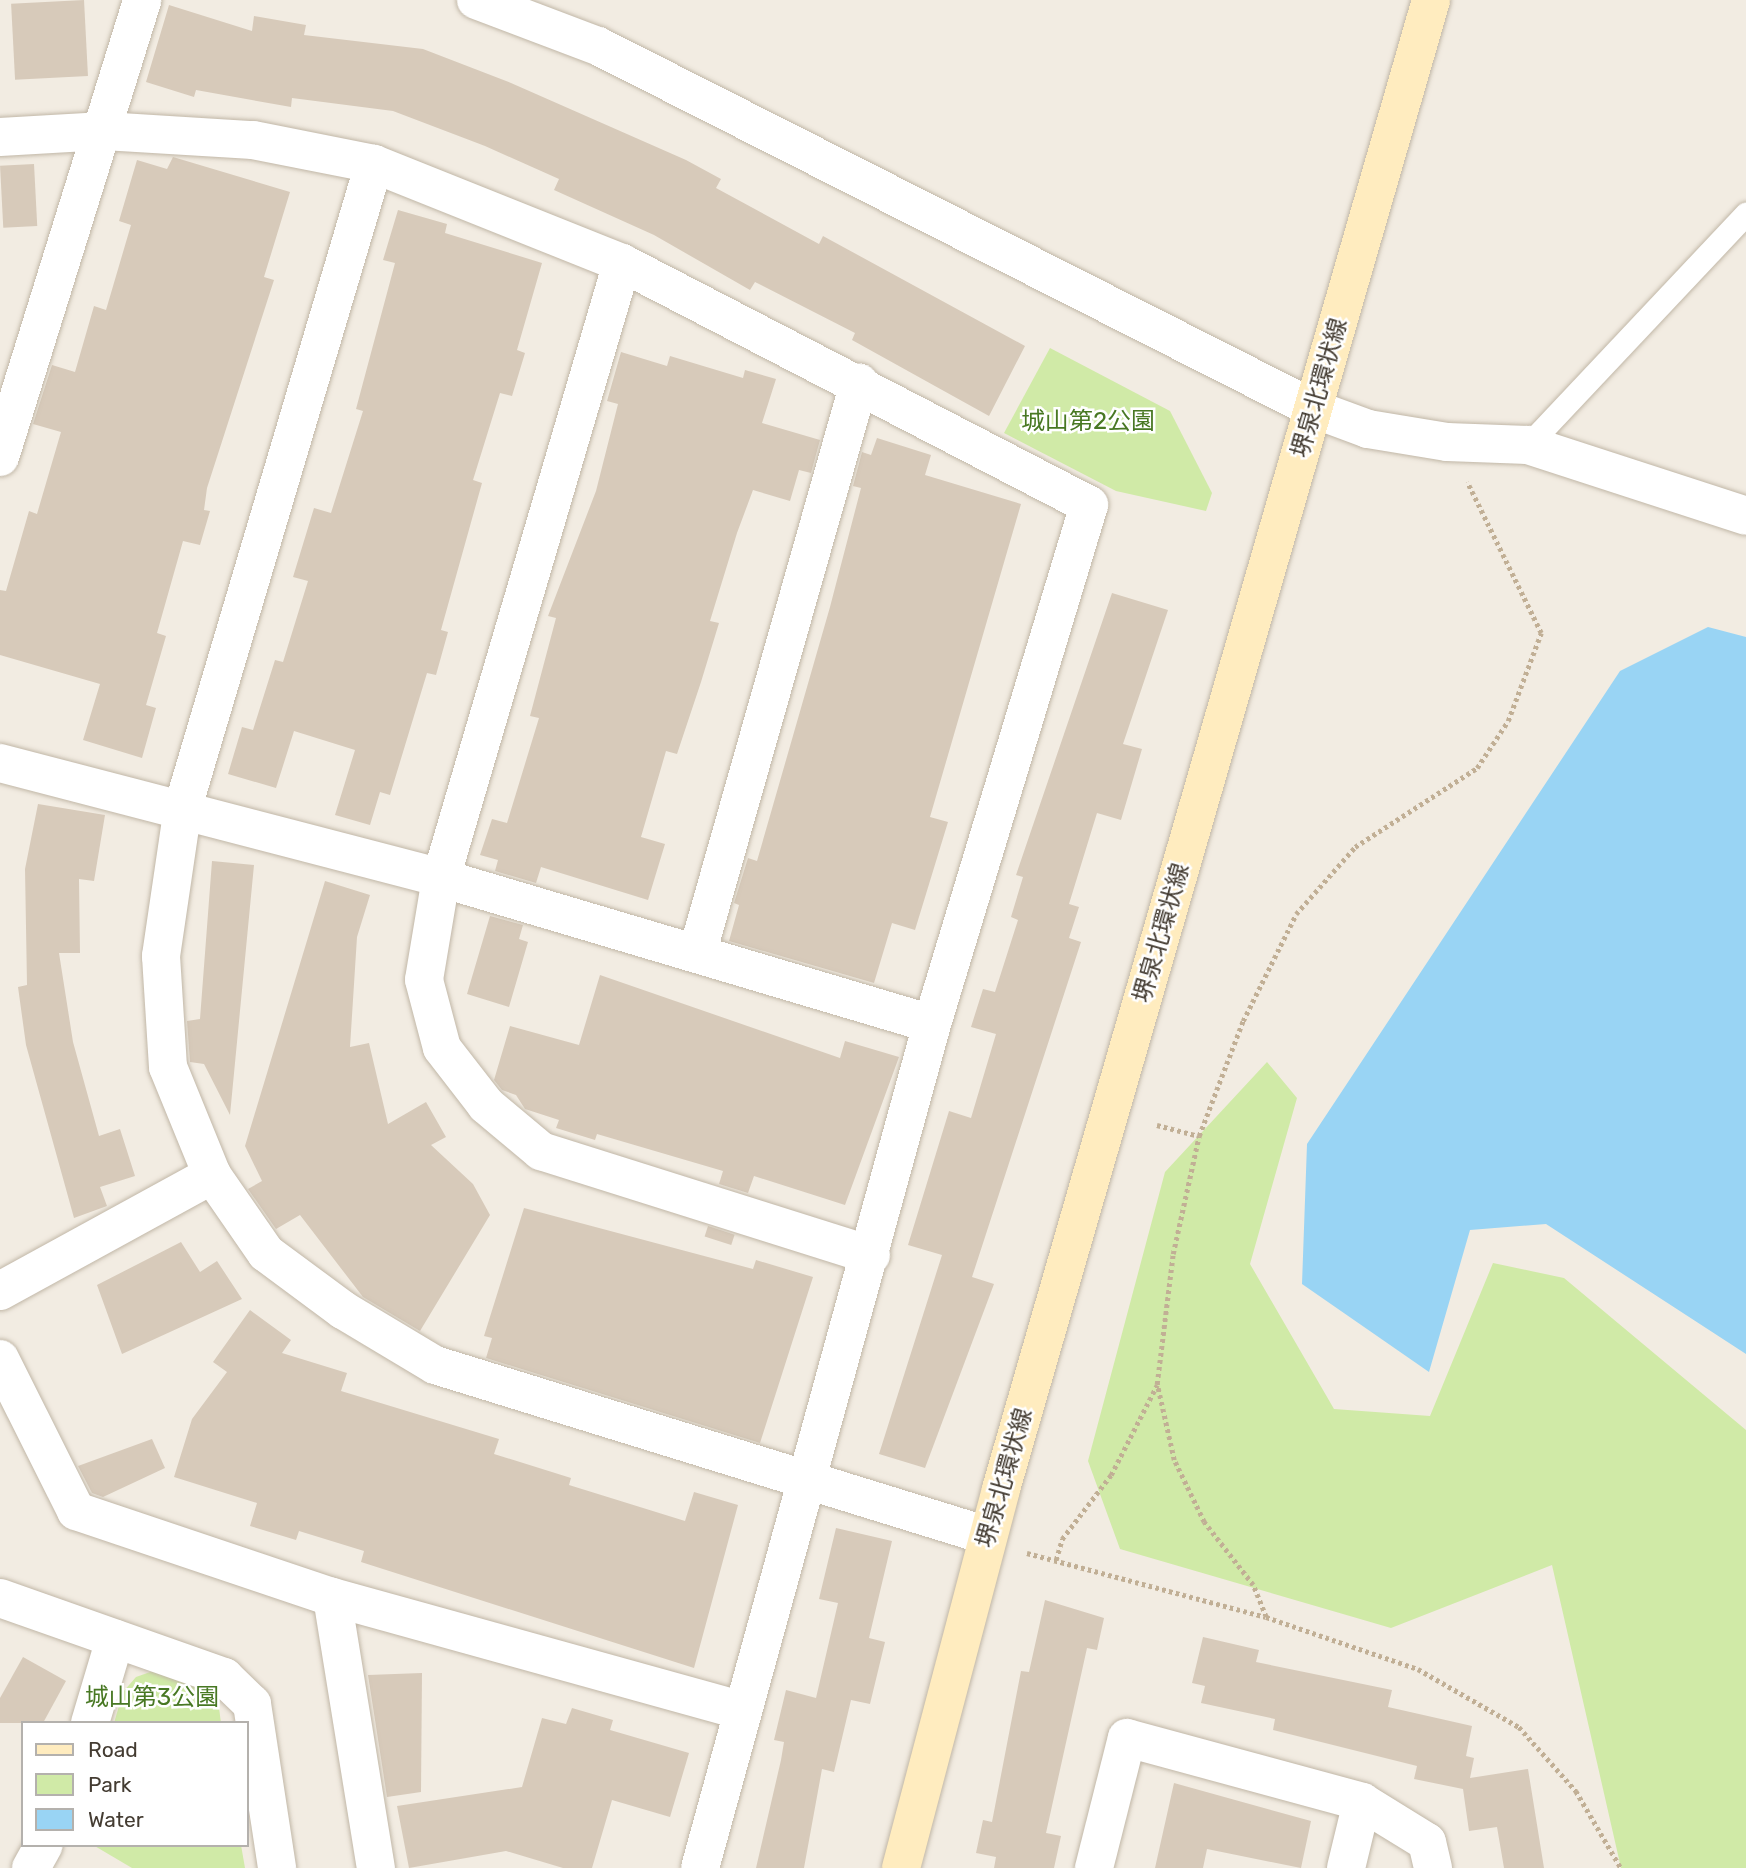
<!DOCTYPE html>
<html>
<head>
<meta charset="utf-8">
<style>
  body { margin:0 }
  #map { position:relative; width:1746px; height:1868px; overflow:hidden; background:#f2ece2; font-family:Rubik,"Noto Sans JP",sans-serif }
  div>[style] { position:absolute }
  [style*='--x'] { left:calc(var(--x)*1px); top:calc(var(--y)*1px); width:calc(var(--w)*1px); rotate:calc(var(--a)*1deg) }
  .green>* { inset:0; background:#d0eaa7 }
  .water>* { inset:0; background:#99d4f4 }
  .building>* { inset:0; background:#d7caba; transform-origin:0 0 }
  .path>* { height:4.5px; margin-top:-2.25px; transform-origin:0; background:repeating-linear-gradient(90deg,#c1af95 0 3.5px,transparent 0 7px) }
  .roads { filter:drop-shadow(0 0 2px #c1b7a7) drop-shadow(0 0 2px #c1b7a7) }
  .service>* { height:23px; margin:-11.5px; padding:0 11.5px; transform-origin:11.5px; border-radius:11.5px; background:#fff }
  .minor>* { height:38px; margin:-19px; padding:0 19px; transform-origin:19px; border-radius:19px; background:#fff }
  .tertiary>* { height:38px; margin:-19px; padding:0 19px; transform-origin:19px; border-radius:19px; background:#fff }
  .secondary>* { height:38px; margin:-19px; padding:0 19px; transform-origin:19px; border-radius:19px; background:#ffecbf }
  span { translate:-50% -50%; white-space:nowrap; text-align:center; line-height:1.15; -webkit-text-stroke:5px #fff; paint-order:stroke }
  .street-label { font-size:24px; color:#443c32 }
  .park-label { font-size:24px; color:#487823 }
  .legend { position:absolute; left:21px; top:1721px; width:228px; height:126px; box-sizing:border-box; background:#fff; border:2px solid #b4b1ad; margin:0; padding:9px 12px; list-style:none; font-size:21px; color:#443c32 }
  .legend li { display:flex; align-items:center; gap:14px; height:35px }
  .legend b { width:35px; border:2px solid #b4b1ad }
</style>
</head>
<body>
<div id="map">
  <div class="green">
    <i style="clip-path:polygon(1050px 348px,1170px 411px,1212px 493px,1206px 511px,1116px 491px,1004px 433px)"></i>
    <i style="clip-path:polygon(1267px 1062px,1297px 1098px,1250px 1264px,1334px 1409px,1430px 1416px,1493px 1263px,1564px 1278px,1746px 1430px,1746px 1868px,1621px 1868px,1552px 1565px,1391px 1628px,1120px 1549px,1088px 1461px,1165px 1172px)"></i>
    <i style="clip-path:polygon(153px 1671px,202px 1690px,219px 1708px,221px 1723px,114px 1723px,123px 1692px,136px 1677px)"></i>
    <i style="clip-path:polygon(93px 1845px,241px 1845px,245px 1868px,132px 1868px)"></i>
  </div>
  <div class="water">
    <i style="clip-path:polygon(1708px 627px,1746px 637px,1746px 1354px,1546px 1224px,1470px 1230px,1429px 1372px,1302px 1284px,1307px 1144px,1620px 671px)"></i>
  </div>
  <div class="building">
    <i style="left:84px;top:0;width:76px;height:73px;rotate:87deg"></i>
    <i style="clip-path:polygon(169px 5px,252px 31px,254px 16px,306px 25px,304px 35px,423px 49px,511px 83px,686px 160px,721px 179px,716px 188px,819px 244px,823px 236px,1025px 346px,989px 416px,852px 340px,855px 333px,755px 282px,750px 290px,654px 235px,554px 190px,559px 179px,485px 146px,393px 111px,292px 98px,291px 107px,196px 90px,194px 97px,146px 82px)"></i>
    <i style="clip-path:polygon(173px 157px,290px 192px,264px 277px,274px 280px,207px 488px,204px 510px,210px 511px,200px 545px,183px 541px,157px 633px,166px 636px,146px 705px,156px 708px,142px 758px,83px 740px,100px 684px,0 655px,0 590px,6px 591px,29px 511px,37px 514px,61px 432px,33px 424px,52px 365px,75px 372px,94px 306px,106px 310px,131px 225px,119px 221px,137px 160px,167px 169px)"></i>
    <i style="left:34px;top:164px;width:62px;height:34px;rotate:87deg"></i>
    <i style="clip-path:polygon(398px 210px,447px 224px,445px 233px,542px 263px,517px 350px,525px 353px,512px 396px,500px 393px,473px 480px,482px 483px,441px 630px,448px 632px,436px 675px,427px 673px,390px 795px,380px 792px,370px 825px,335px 815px,355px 750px,294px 731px,276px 788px,228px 774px,242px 727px,253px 730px,275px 660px,283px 662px,308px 581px,293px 577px,314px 508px,331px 513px,363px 411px,356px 409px,395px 263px,383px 260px)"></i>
    <i style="clip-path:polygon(621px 352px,667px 366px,670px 356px,743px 378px,745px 370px,776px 379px,762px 423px,820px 440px,811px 473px,799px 470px,790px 501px,753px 490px,737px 533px,710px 621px,719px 623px,701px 682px,677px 754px,666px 751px,641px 837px,665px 844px,648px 900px,541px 867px,536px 883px,495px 871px,498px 860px,480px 855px,492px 819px,507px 823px,539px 718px,530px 716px,556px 618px,548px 616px,596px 491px,618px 404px,607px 401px)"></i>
    <i style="clip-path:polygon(877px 438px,931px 455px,925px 475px,1021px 504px,930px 817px,948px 822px,915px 930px,892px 923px,874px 983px,729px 941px,739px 905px,734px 903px,748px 858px,757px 861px,830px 607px,861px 488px,853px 486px,862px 452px,871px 455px)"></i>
    <i style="clip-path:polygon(1112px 593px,1168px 610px,1123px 744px,1142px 749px,1121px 820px,1097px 813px,1069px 904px,1079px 907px,1069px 938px,1081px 942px,972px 1277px,994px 1284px,925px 1468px,879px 1454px,942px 1255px,908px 1245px,949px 1111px,971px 1118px,996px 1034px,971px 1027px,983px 989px,995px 992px,1018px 920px,1011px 917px,1023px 877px,1016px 875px)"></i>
    <i style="clip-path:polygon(38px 804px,105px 815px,94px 881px,79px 879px,80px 953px,59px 953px,73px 1042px,99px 1136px,120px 1129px,135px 1176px,100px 1187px,107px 1206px,74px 1218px,26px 1045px,18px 987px,27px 985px,25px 869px)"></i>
    <i style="clip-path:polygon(212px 861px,254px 865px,230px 1115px,204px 1064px,190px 1062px,187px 1021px,200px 1019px)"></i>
    <i style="clip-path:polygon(325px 881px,370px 895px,357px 937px,350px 1047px,369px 1043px,388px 1124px,426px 1102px,446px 1137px,431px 1145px,473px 1184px,490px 1215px,420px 1331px,363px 1297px,300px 1215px,276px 1229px,248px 1189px,262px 1181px,245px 1146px)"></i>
    <i style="clip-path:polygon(490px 916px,523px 925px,519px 939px,528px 942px,509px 1007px,467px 994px)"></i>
    <i style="clip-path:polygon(600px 975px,840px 1058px,845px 1041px,899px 1057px,845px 1205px,754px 1176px,748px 1193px,719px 1184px,723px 1171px,597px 1134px,595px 1140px,556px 1128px,559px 1120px,525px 1109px,516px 1095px,502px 1090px,494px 1080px,510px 1026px,579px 1045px)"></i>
    <i style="clip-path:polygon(524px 1208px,753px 1269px,756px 1260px,813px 1277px,760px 1443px,486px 1358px,492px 1338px,484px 1336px)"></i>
    <i style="left:708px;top:1226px;width:28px;height:11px;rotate:18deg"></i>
    <i style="clip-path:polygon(181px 1242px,200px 1272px,217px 1261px,242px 1299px,122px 1354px,97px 1285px)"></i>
    <i style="clip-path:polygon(250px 1310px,291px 1340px,282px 1353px,347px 1373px,341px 1391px,499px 1439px,494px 1454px,571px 1478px,569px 1485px,685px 1521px,694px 1492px,738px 1505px,694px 1668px,361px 1562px,364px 1551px,299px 1531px,296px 1540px,250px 1526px,257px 1503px,174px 1477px,192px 1419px,227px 1372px,213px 1362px)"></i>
    <i style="clip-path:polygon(152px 1439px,165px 1468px,103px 1497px,92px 1493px,78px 1466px)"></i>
    <i style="clip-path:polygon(836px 1528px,892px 1541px,869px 1638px,885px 1642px,870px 1704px,851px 1700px,834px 1772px,822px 1769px,804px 1868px,756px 1868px,781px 1760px,784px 1742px,774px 1740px,786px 1690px,816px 1698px,838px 1603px,819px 1599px)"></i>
    <i style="clip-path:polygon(1045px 1600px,1104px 1618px,1097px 1650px,1087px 1648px,1046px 1833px,1061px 1836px,1054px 1868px,994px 1868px,996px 1857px,976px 1853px,983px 1820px,992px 1822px,1021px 1671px,1029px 1672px)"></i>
    <i style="clip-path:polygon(1203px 1637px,1259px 1650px,1256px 1662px,1392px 1690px,1388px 1707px,1472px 1726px,1466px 1756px,1474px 1758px,1470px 1778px,1528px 1769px,1544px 1868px,1504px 1868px,1497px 1827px,1469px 1831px,1463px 1789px,1414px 1779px,1417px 1766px,1273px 1730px,1275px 1719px,1201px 1703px,1205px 1686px,1192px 1683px)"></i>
    <i style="clip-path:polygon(23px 1657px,66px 1681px,43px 1723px,0 1723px,0 1698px)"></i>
    <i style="clip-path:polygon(422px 1673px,421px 1792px,387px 1797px,368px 1675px)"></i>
    <i style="clip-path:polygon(572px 1708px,613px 1720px,610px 1730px,689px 1753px,670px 1817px,612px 1800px,592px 1868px,563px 1868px,506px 1851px,409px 1868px,397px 1806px,522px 1787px,542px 1718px,566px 1724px)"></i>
    <i style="clip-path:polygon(1174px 1783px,1311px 1821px,1301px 1868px,1207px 1849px,1203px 1868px,1155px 1868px)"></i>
  </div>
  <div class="path">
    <i style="--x:1157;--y:1125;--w:43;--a:14.7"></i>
    <i style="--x:1027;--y:1553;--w:247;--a:15"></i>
    <i style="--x:1266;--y:1617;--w:161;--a:18.9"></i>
    <i style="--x:1418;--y:1669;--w:116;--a:29.9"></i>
    <i style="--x:1519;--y:1727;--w:86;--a:48.3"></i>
    <i style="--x:1576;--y:1791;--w:89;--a:59.7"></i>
    <i style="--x:1056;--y:1560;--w:22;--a:-74"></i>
    <i style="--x:1062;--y:1539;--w:81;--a:-52.6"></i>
    <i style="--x:1111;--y:1475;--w:101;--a:-62.9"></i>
    <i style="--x:1266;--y:1617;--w:35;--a:-112"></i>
    <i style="--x:1253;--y:1585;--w:80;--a:-127.9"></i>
    <i style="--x:1204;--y:1522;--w:69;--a:-115.8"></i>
    <i style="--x:1174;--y:1460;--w:78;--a:-102.6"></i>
    <i style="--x:1157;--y:1384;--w:131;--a:-83"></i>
    <i style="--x:1173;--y:1254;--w:121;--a:-77.6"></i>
    <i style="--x:1199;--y:1136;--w:123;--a:-69.1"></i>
    <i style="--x:1243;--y:1021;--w:119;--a:-63.6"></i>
    <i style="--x:1296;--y:914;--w:89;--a:-48.6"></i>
    <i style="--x:1355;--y:847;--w:145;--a:-32.9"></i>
    <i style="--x:1477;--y:768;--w:56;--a:-56.6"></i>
    <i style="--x:1508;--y:721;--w:94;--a:-69.4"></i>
    <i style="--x:1541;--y:633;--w:168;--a:-116.1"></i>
  </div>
  <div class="roads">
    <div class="service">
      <i style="--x:1528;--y:445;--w:318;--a:-46.7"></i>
    </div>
    <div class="minor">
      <i style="--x:0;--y:137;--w:104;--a:-3.3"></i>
      <i style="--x:104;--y:131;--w:149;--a:3.5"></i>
      <i style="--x:253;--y:140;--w:123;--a:11.2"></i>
      <i style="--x:374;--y:164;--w:267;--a:21.8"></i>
      <i style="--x:622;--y:263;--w:526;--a:27.39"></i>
      <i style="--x:1089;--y:505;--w:542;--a:106.83"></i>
      <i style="--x:932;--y:1024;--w:875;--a:105.37"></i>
      <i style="--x:374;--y:164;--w:671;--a:106.54"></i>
      <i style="--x:183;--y:807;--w:151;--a:98.4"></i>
      <i style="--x:161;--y:956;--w:111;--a:86.4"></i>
      <i style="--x:168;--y:1067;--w:117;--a:67.8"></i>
      <i style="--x:212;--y:1175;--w:95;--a:55.3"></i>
      <i style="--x:266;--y:1253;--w:96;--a:36.5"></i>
      <i style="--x:343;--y:1310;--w:107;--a:30.9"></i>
      <i style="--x:435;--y:1365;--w:579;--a:17.18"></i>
      <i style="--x:622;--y:263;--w:641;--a:106.4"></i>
      <i style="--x:441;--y:878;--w:103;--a:99.5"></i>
      <i style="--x:424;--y:980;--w:70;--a:75.2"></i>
      <i style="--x:442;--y:1048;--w:72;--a:52.3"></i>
      <i style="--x:486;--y:1105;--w:72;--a:39.9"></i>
      <i style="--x:541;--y:1151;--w:346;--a:17.5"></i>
      <i style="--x:1314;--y:409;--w:58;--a:20.3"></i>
      <i style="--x:1368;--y:429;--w:80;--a:9.3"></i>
      <i style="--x:1447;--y:442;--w:81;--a:2.1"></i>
      <i style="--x:1528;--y:445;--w:229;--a:18"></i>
      <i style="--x:0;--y:457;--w:479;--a:-72.7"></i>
      <i style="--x:0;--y:763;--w:456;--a:14.6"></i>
      <i style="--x:441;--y:878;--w:512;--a:16.56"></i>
      <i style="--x:697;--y:954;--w:594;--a:-74.16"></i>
      <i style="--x:0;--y:1291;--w:242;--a:-28.7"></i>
      <i style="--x:0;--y:1359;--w:170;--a:63.4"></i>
      <i style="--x:76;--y:1511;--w:270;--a:18.6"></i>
      <i style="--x:332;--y:1597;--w:426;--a:15.5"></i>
      <i style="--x:332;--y:1597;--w:275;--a:80.8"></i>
      <i style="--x:0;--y:1598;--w:238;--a:19.4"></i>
      <i style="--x:224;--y:1677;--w:39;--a:44"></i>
      <i style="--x:252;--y:1704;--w:166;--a:81.3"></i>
      <i style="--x:90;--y:1723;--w:88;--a:-73.4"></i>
      <i style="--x:31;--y:1868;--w:26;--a:-61"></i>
      <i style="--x:1094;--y:1868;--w:134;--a:-75.8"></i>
      <i style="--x:1127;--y:1738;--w:244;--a:15.2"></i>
      <i style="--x:1362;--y:1802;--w:76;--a:31.6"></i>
      <i style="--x:1427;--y:1842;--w:27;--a:77"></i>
      <i style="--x:1346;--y:1868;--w:68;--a:-76.4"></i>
    </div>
    <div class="tertiary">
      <i style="--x:476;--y:0;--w:130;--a:20.7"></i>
      <i style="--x:598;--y:46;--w:803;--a:26.88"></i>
    </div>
    <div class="secondary">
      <i style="--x:901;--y:1868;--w:392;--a:-75.2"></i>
      <i style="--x:1001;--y:1489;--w:1550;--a:-73.89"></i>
    </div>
  </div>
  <div class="street-label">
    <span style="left:1320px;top:388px;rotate:-74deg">堺泉北環状線</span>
    <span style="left:1162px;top:933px;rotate:-74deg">堺泉北環状線</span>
    <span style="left:1005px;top:1478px;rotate:-74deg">堺泉北環状線</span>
  </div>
  <div class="park-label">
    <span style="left:1088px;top:422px">城山第2公園</span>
    <span style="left:152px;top:1698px">城山第3公園</span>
  </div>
  <ul class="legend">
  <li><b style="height:9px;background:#ffecbf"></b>Road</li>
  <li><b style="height:19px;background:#d0eaa7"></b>Park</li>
  <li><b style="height:19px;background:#99d4f4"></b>Water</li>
  </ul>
</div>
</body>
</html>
